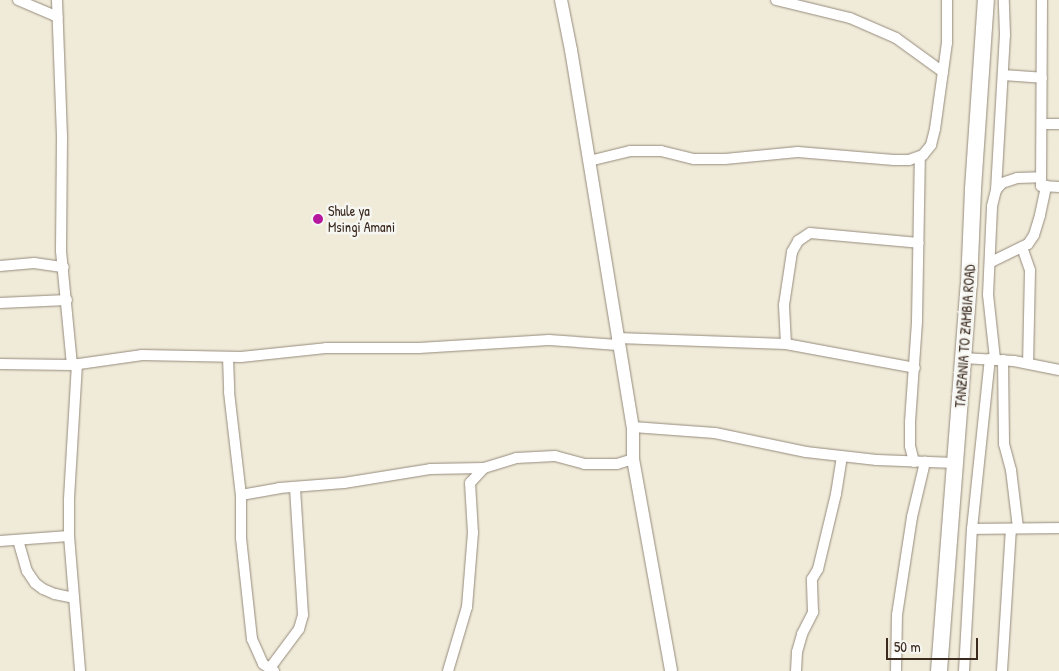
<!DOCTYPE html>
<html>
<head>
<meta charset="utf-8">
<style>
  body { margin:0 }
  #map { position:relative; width:1059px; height:671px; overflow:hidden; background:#f0ebd9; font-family:"Patrick Hand",sans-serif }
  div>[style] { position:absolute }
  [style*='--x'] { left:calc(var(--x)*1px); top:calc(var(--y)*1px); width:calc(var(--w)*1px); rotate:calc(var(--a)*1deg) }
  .roads { filter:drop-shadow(0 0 1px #968a7c) drop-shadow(0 0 1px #968a7c) }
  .minor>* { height:10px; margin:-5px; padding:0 5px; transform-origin:5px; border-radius:5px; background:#fff }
  .tertiary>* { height:12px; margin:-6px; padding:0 6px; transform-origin:6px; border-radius:6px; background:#fff }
  .trunk>* { height:16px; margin:-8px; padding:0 8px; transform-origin:8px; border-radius:8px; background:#fff }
  .dots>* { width:14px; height:14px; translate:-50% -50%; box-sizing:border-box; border:2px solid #f6f6f2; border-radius:50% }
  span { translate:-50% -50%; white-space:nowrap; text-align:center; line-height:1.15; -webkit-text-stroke:5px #f6f6f2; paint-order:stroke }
  .poi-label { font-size:14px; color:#3b2a1e }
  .left { translate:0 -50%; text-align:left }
  .street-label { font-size:14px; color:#3b2a1e }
  .scale { position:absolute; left:886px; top:638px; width:92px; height:22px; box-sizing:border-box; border:2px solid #3b2a1e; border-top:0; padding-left:6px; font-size:15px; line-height:18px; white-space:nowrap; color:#3b2a1e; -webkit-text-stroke:4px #f6f6f2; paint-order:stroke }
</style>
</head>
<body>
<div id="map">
  <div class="roads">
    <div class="minor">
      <i style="--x:18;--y:0;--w:43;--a:23"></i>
      <i style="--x:57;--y:0;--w:136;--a:87.9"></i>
      <i style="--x:62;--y:136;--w:115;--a:90.5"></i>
      <i style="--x:61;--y:251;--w:115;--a:84.5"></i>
      <i style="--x:776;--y:0;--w:76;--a:13.7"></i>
      <i style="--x:850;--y:18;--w:50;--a:23.5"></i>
      <i style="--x:896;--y:38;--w:58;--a:35.9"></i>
      <i style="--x:1042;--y:0;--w:186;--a:90.3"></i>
      <i style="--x:1041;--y:186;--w:18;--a:3"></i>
      <i style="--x:1003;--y:75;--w:39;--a:4"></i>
      <i style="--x:1042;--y:124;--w:17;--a:0"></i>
      <i style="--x:589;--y:161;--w:42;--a:-13.7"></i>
      <i style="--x:630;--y:151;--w:31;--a:0"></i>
      <i style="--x:661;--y:151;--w:34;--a:14"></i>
      <i style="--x:694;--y:159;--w:31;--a:0"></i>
      <i style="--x:725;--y:159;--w:73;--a:-5.5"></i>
      <i style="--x:798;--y:152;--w:96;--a:4.8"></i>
      <i style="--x:894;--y:160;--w:15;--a:0"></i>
      <i style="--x:909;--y:160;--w:15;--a:-20"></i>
      <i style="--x:923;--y:155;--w:13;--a:-51"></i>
      <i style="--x:931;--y:145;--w:16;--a:-76"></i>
      <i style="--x:935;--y:129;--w:87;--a:-82.1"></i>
      <i style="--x:947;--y:43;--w:43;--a:-90"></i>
      <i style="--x:996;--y:190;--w:155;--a:-86.7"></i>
      <i style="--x:1005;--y:35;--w:35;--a:-92"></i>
      <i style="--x:1022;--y:247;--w:24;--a:71"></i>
      <i style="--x:1030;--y:270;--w:93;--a:91.2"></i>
      <i style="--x:991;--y:262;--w:41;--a:-25.9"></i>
      <i style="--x:1028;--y:244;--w:11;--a:-56"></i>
      <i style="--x:1034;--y:235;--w:21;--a:-73"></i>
      <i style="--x:1040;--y:215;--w:30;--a:-78"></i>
      <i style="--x:0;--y:266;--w:34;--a:-5"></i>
      <i style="--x:34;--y:263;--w:30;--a:8"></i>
      <i style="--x:0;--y:303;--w:67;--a:-2.6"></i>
      <i style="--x:617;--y:338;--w:169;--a:2"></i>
      <i style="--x:786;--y:344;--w:131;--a:10.5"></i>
      <i style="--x:786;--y:344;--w:39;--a:-93"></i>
      <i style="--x:784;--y:305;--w:54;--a:-81.4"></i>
      <i style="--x:792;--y:252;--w:13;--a:-61"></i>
      <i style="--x:798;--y:241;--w:14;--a:-34"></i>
      <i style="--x:810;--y:233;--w:109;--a:5.2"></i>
      <i style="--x:228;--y:357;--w:35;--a:88"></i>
      <i style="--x:229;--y:392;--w:104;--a:83.4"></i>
      <i style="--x:241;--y:495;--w:43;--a:90"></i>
      <i style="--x:241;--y:538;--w:102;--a:83.8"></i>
      <i style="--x:252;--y:639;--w:27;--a:66"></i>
      <i style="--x:263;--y:664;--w:13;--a:32"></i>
      <i style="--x:963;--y:358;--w:51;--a:3.4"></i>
      <i style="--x:1014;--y:361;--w:46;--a:11.3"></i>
      <i style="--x:995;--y:359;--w:64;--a:-96.2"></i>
      <i style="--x:988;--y:295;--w:89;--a:-87.4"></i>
      <i style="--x:992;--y:206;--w:16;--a:-76"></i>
      <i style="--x:996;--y:190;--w:9;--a:-49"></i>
      <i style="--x:1002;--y:183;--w:16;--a:-18"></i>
      <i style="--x:1017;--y:178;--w:24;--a:-2"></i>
      <i style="--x:1003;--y:360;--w:84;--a:89.3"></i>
      <i style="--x:1004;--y:444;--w:27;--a:75"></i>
      <i style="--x:1011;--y:470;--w:58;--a:83.1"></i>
      <i style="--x:0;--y:364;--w:72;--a:0.8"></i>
      <i style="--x:72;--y:365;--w:71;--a:-8.1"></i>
      <i style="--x:142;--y:355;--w:99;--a:1.2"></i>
      <i style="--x:241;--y:357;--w:85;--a:-6"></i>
      <i style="--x:326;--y:348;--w:93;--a:0"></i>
      <i style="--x:419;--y:348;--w:130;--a:-3.5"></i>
      <i style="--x:549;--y:340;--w:69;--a:4.1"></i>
      <i style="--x:77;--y:364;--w:136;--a:93.4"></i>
      <i style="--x:69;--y:500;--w:36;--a:90"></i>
      <i style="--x:69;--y:536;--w:135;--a:85.3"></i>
      <i style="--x:633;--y:427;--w:82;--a:4.2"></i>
      <i style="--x:715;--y:433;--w:93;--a:11.8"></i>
      <i style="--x:806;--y:452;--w:71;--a:6.4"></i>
      <i style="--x:877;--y:460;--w:78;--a:2.2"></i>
      <i style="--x:914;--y:462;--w:16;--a:-104"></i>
      <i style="--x:910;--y:446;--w:24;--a:-90"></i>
      <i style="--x:910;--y:422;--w:101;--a:-86"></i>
      <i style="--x:917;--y:321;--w:164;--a:-89"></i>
      <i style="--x:241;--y:495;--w:39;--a:-10"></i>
      <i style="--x:279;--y:488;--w:65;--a:-4.4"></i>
      <i style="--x:344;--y:483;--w:87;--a:-9.2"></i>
      <i style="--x:430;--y:469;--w:54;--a:-1.1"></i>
      <i style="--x:972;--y:529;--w:87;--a:-0.7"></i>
      <i style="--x:18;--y:540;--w:32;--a:74"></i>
      <i style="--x:27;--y:571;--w:14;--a:56"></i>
      <i style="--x:35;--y:583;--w:10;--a:37"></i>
      <i style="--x:43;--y:589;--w:13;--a:23"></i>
      <i style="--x:55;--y:594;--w:19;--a:12"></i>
      <i style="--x:0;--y:541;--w:69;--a:-4.1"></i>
      <i style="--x:270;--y:668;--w:49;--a:-53.4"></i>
      <i style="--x:299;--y:629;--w:15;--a:-74"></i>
      <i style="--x:303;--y:615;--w:128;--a:-93.6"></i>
      <i style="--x:448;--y:671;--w:67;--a:-73.5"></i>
      <i style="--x:467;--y:607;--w:74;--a:-85.4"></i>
      <i style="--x:473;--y:533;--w:50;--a:-93.4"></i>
      <i style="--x:470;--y:483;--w:21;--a:-47"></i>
      <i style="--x:484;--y:468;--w:34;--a:-17"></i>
      <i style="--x:516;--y:458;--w:39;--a:-3"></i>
      <i style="--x:555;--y:456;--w:30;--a:15"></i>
      <i style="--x:584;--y:464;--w:33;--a:0"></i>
      <i style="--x:617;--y:464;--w:17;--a:-17"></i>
      <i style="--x:796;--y:671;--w:19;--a:-87"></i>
      <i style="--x:797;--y:652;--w:19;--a:-74"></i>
      <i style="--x:802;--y:634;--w:25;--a:-63"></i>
      <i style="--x:813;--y:612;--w:33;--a:-92"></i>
      <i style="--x:812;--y:579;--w:12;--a:-59"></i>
      <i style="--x:818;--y:569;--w:77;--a:-76.5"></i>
      <i style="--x:836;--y:494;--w:38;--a:-81"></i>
      <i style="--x:896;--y:671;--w:56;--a:-89"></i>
      <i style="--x:897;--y:615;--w:99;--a:-81.3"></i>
      <i style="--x:912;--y:517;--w:57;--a:-76.7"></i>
      <i style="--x:964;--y:671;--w:142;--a:-86.8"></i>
      <i style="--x:972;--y:529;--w:171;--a:-84"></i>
      <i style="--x:1002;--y:671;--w:142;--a:-86.4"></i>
    </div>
    <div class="tertiary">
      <i style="--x:561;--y:0;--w:51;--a:78.7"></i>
      <i style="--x:571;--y:50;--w:382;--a:80.7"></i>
      <i style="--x:633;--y:427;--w:32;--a:90"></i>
      <i style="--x:633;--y:459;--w:215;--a:79.8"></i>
    </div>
    <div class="trunk">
      <i style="--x:939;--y:671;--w:387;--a:-85.6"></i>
      <i style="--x:969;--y:285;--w:96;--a:-87.6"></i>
      <i style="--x:973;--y:189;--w:189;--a:-86.1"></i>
    </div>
  </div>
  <div class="dots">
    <i style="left:318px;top:219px;background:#b5179e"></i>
  </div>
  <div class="poi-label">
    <span class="left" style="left:328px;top:219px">Shule ya<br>Msingi Amani</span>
  </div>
  <div class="street-label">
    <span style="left:965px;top:336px;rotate:-86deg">TANZANIA TO ZAMBIA ROAD</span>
  </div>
  <div class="scale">50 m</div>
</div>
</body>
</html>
